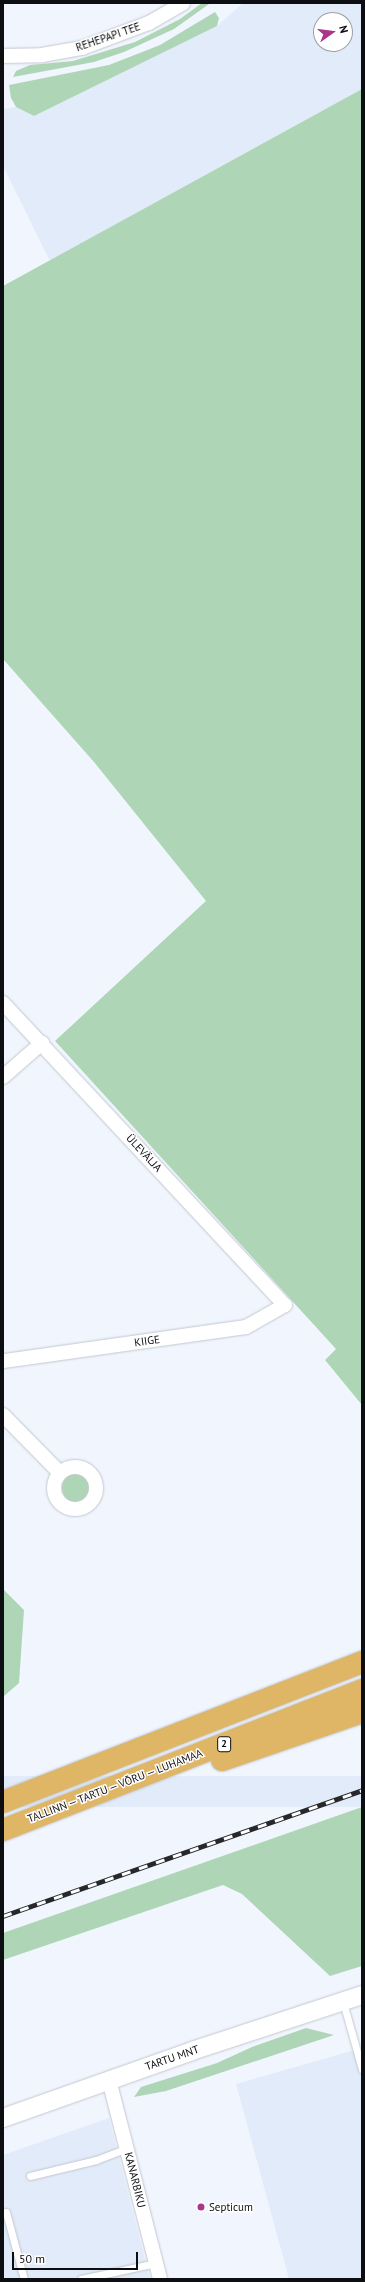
<!DOCTYPE html>
<html>
<head>
<meta charset="utf-8">
<style>
  body { margin:0 }
  #map { position:relative; width:365px; height:2282px; overflow:hidden; background:#f1f6fe; font-family:"PT Sans",sans-serif }
  div>[style] { position:absolute }
  [style*='--x'] { left:calc(var(--x)*1px); top:calc(var(--y)*1px); width:calc(var(--w)*1px); rotate:calc(var(--a)*1deg) }
  .built>* { inset:0; background:#e2ebf9; transform-origin:0 0 }
  .green>* { inset:0; background:#aed6b6 }
  .round { border-radius:50% }
  .roads { filter:drop-shadow(0 0 1px #c3c7cf) drop-shadow(0 0 1px #c3c7cf) }
  .service>* { height:7px; margin:-3.5px; padding:0 3.5px; transform-origin:3.5px; border-radius:3.5px; background:#fff }
  .minor>* { height:14px; margin:-7px; padding:0 7px; transform-origin:7px; border-radius:7px; background:#fff }
  .minor>.ring { margin:-7px; padding:0; box-sizing:content-box; background:none; border:14px solid #fff; border-radius:50% }
  .tertiary>* { height:18px; margin:-9px; padding:0 9px; transform-origin:9px; border-radius:9px; background:#fff }
  .trunk>* { height:22px; margin:-11px; padding:0 11px; transform-origin:11px; border-radius:11px; background:#dfb666 }
  .rail>* { height:4.5px; margin-top:-2.25px; transform-origin:0; background:repeating-linear-gradient(90deg,#fff 0 9px,#27282c 0 18px); box-sizing:border-box; border-block:1px solid #27282c }
  .dots>* { width:11px; height:11px; translate:-50% -50%; box-sizing:border-box; border:2px solid #fff; border-radius:50% }
  span { translate:-50% -50%; white-space:nowrap; text-align:center; line-height:1.15; -webkit-text-stroke:3px #fff; paint-order:stroke }
  .shield-label span { padding:1px 3px; background:#fff; border:1px solid; border-radius:3px; -webkit-text-stroke-width:0 }
  .shield-label { font-size:10px; color:#0d0e11; font-weight:700 }
  .street-label { font-size:11px; color:#0d0e11 }
  .poi-label { font-size:11px; color:#0d0e11 }
  .left { translate:0 -50%; text-align:left }
  .frame { position:absolute; inset:0; border:4px solid #0d0e11; pointer-events:none }
  .north { position:absolute; left:313px; top:12px; width:40px; height:40px; box-sizing:border-box; background:#fff; border:1px solid #9e9fa0; border-radius:50%; rotate:76deg; font-size:11px; font-weight:700; line-height:16px; text-align:center; color:#0d0e11 }
  .north::after { content:''; display:block; margin:auto; width:14px; height:18px; background:#ac348b; clip-path:polygon(50% 0,100% 100%,50% 72%,0 100%) }
  .scale { position:absolute; left:12px; top:2252px; width:126px; height:18px; box-sizing:border-box; border:2px solid #0d0e11; border-top:0; padding-left:5px; font-size:12px; line-height:14px; white-space:nowrap; color:#0d0e11; -webkit-text-stroke:3px #fff; paint-order:stroke }
</style>
</head>
<body>
<div id="map">
  <div class="built">
    <i style="clip-path:polygon(evenodd,243px 3px,362px 3px,362px 89px,50px 261px,3px 166px,3px 109px,16px 107px,34px 116px,217px 26px,243px 3px,321px 20px,345px 20px,345px 44px,321px 44px,321px 20px)"></i>
    <i style="left:362px;top:1776px;width:31px;height:380px;rotate:90deg"></i>
    <i style="clip-path:polygon(362px 2048px,362px 2279px,289px 2279px,236px 2084px)"></i>
    <i style="clip-path:polygon(109px 2118px,150px 2279px,3px 2279px,3px 2155px)"></i>
  </div>
  <div class="green">
    <i style="clip-path:polygon(202px 3px,209px 4px,174px 29px,124px 52px,94px 62px,13px 77px,16px 71px,30px 65px,73px 61px,135px 42px,180px 19px)"></i>
    <i style="clip-path:polygon(215px 12px,219px 18px,217px 26px,34px 116px,16px 107px,11px 98px,9px 85px,109px 65px,160px 45px)"></i>
    <i style="clip-path:polygon(362px 89px,362px 1405px,325px 1360px,336px 1349px,55px 1041px,206px 901px,94px 762px,3px 659px,3px 286px)"></i>
    <i class="round" style="left:62px;top:1474px;width:28px;height:28px"></i>
    <i style="clip-path:polygon(3px 1589px,24px 1610px,19px 1683px,3px 1697px)"></i>
    <i style="clip-path:polygon(362px 1807px,362px 1966px,330px 1976px,242px 1894px,223px 1885px,3px 1960px,3px 1933px)"></i>
    <i style="clip-path:polygon(306px 2028px,334px 2035px,166px 2091px,134px 2097px,141px 2087px,217px 2063px,252px 2047px)"></i>
  </div>
  <div class="roads">
    <div class="service">
      <i style="--x:343;--y:2002;--w:70;--a:74.2"></i>
      <i style="--x:30;--y:2176;--w:68;--a:-13.6"></i>
      <i style="--x:96;--y:2160;--w:33;--a:-21"></i>
      <i style="--x:6;--y:2212;--w:69;--a:75"></i>
      <i style="--x:81;--y:2279;--w:77;--a:-12"></i>
    </div>
    <div class="minor">
      <i style="--x:3;--y:56;--w:39;--a:-1"></i>
      <i style="--x:42;--y:55;--w:41;--a:-9.9"></i>
      <i style="--x:82;--y:48;--w:72;--a:-20.5"></i>
      <i style="--x:149;--y:23;--w:39;--a:-30"></i>
      <i style="--x:3;--y:1003;--w:413;--a:47"></i>
      <i style="--x:285;--y:1305;--w:45;--a:150.6"></i>
      <i style="--x:246;--y:1327;--w:245;--a:172"></i>
      <i style="--x:3;--y:1077;--w:52;--a:-41.1"></i>
      <i style="--x:3;--y:1415;--w:81;--a:45.5"></i>
      <i class="ring" style="left:54px;top:1467px;width:28px;height:28px"></i>
      <i style="--x:109;--y:2080;--w:205;--a:75.6"></i>
    </div>
    <div class="tertiary">
      <i style="--x:3;--y:2118;--w:201;--a:-19.5"></i>
      <i style="--x:192;--y:2051;--w:179;--a:-18.2"></i>
    </div>
    <div class="trunk">
      <i style="--x:222;--y:1760;--w:148;--a:-18.9"></i>
      <i style="--x:3;--y:1802;--w:385;--a:-21.3"></i>
      <i style="--x:3;--y:1830;--w:385;--a:-21.3"></i>
    </div>
  </div>
  <div class="rail">
    <i style="--x:3;--y:1916;--w:380;--a:-19.3"></i>
  </div>
  <div class="dots">
    <i style="left:201px;top:2207px;background:#ac348b"></i>
  </div>
  <div class="shield-label">
    <span style="left:224px;top:1744px">2</span>
  </div>
  <div class="street-label">
    <span style="left:108px;top:37px;rotate:-19deg">REHEPAPI TEE</span>
    <span style="left:144px;top:1153px;rotate:47deg">ÜLEVÄLJA</span>
    <span style="left:147px;top:1341px;rotate:-8deg">KIIGE</span>
    <span style="left:115px;top:1786px;rotate:-21deg">TALLINN — TARTU — VÕRU — LUHAMAA</span>
    <span style="left:172px;top:2058px;rotate:-19deg">TARTU MNT</span>
    <span style="left:135px;top:2180px;rotate:76deg">KANARBIKU</span>
  </div>
  <div class="poi-label">
    <span class="left" style="left:209px;top:2207px">Septicum</span>
  </div>
  <div class="frame"></div>
  <div class="north">N</div>
  <div class="scale">50 m</div>
</div>
</body>
</html>
